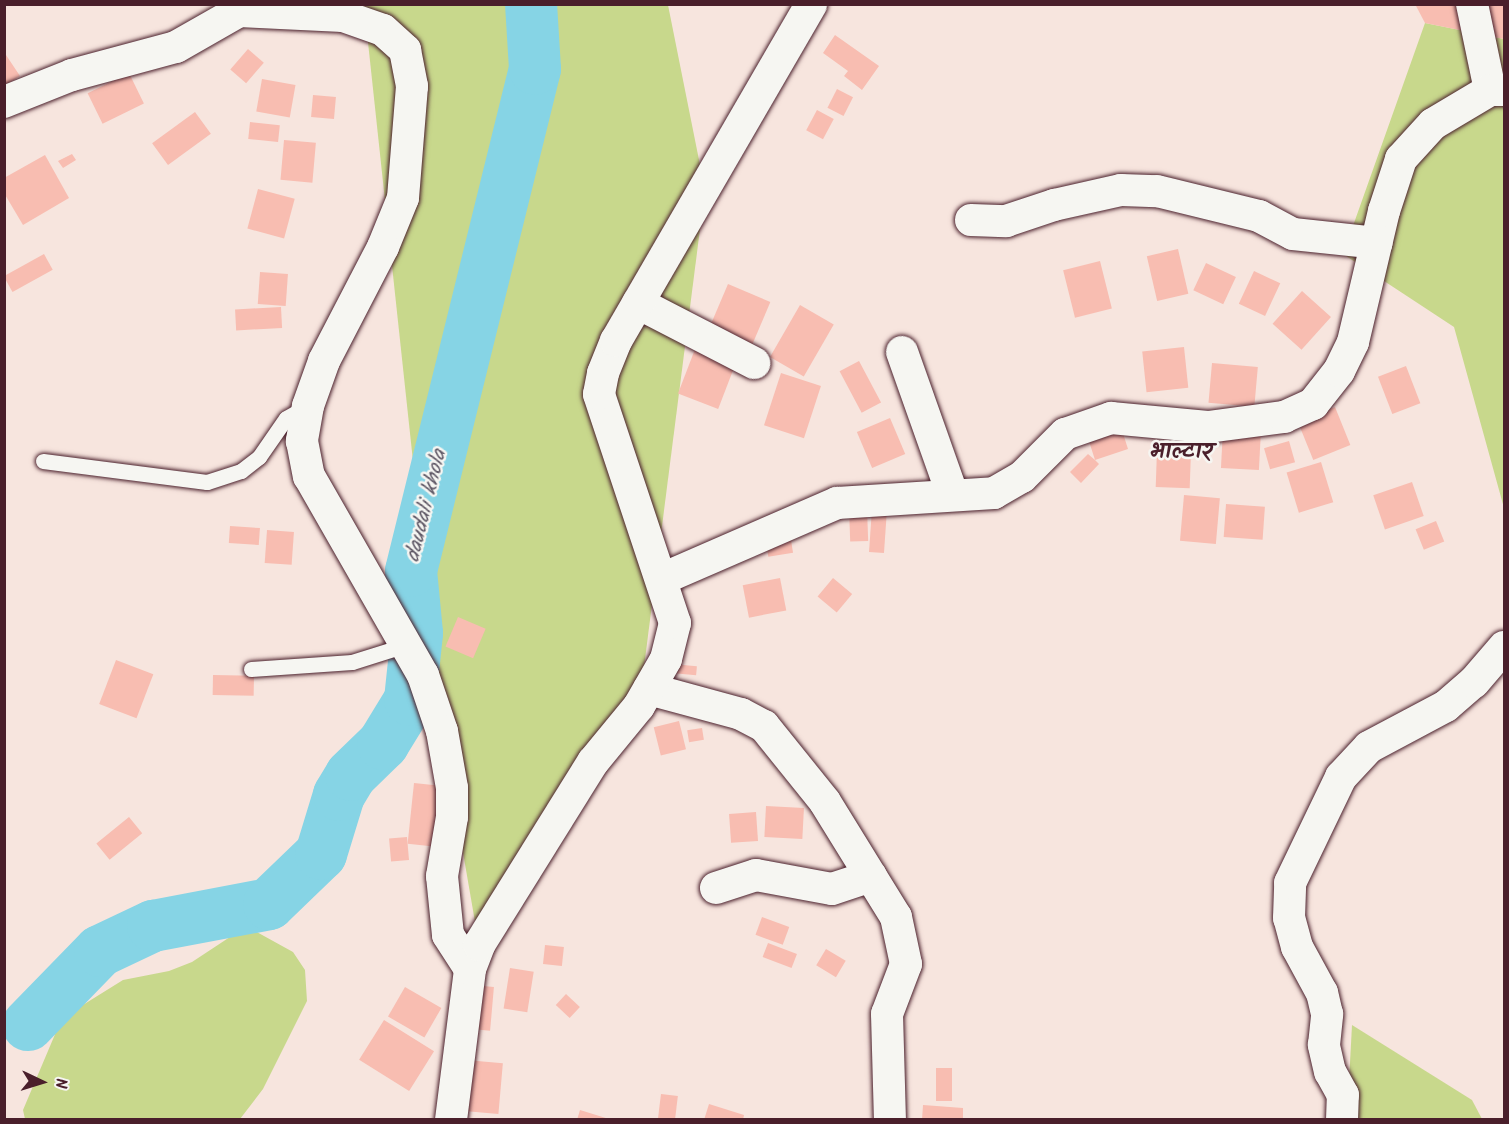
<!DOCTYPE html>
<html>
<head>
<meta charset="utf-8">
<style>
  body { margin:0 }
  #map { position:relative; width:1509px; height:1124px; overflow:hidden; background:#f7e5de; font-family:Kalam,"Playpen Sans Deva",sans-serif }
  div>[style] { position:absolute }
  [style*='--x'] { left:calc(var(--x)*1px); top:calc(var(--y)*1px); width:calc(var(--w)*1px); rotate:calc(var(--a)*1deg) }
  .green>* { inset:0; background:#c8d88c }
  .river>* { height:52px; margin:-26px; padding:0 26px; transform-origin:26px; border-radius:26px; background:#86d4e5 }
  .building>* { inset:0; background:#f8bdb1; transform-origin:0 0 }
  .roads { filter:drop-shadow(0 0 2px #4a1f2b) drop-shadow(0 0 2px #4a1f2b) }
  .service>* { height:15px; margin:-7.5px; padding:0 7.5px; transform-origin:7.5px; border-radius:7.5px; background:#f6f6f2 }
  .minor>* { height:32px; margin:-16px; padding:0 16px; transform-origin:16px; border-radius:16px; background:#f6f6f2 }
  span { translate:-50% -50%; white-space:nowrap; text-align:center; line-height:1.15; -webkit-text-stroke:5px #f6f6f2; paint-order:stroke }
  .water-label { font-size:21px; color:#5c5563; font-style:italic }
  .quarter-label { font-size:22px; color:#4a1f2b; font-weight:700 }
  .frame { position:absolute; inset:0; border:6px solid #4a1f2b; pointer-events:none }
  .north { position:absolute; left:12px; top:1052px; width:60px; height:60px; -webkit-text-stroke:4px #f6f6f2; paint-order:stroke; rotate:94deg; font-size:16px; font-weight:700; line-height:24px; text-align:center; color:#4a1f2b }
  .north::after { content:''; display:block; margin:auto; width:21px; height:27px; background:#4a1f2b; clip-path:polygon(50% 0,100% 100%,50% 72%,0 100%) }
</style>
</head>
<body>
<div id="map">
  <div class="green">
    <i style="clip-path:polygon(364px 5px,668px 5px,705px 190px,639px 706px,479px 945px,442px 731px)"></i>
    <i style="clip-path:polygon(1425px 23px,1504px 39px,1504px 508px,1454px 327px,1343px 254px)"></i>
    <i style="clip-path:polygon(253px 930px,293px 952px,305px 970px,307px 1001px,263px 1089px,240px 1119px,25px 1119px,23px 1110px,56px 1032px,78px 1008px,123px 980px,169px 971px,192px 962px,233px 935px)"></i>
    <i style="clip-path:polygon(1352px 1025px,1472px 1100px,1482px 1119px,1347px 1120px)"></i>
  </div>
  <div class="river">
    <i style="--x:28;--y:1025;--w:103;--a:-45.8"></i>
    <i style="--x:100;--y:951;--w:59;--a:-25.3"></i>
    <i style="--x:153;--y:926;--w:118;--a:-10.7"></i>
    <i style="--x:269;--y:904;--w:72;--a:-43.9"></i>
    <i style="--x:321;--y:854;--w:62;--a:-73"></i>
    <i style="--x:339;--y:795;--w:23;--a:-59"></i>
    <i style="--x:351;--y:775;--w:45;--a:-44.1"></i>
    <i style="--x:383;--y:744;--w:52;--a:-58.5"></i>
    <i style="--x:410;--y:700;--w:67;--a:-84"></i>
    <i style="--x:417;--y:633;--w:62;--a:-95.5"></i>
    <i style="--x:411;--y:571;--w:517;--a:-76.13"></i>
    <i style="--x:535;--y:69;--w:65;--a:-93.5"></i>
  </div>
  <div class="building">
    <i style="clip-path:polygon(1415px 4px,1504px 4px,1504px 39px,1425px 23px)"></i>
    <i style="clip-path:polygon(835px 35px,879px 66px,862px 90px,844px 76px,848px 71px,823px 53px)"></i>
    <i style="left:248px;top:49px;width:21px;height:27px;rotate:41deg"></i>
    <i style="clip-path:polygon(4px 52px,20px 76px,4px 86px)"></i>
    <i style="left:129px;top:73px;width:34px;height:46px;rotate:64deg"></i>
    <i style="left:262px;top:79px;width:34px;height:33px;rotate:10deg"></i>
    <i style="left:837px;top:89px;width:18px;height:21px;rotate:27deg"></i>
    <i style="left:313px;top:95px;width:23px;height:22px;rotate:5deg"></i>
    <i style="left:817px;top:110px;width:19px;height:23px;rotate:28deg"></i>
    <i style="left:195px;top:112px;width:27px;height:53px;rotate:54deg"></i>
    <i style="left:250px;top:122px;width:30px;height:17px;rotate:6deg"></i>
    <i style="left:284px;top:140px;width:32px;height:40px;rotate:5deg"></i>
    <i style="clip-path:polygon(72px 154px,76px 160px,63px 168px,58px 161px)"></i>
    <i style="clip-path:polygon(45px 155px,69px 198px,23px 225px,4px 193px,4px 178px)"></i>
    <i style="left:258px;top:189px;width:38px;height:41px;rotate:15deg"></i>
    <i style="left:1178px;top:249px;width:46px;height:32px;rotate:77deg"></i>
    <i style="left:44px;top:254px;width:18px;height:46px;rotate:61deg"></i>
    <i style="left:1100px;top:261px;width:49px;height:38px;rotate:76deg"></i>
    <i style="left:1206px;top:263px;width:33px;height:30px;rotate:25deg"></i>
    <i style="left:1254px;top:271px;width:29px;height:36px;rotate:25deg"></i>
    <i style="left:260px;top:272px;width:28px;height:32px;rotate:4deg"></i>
    <i style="left:728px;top:284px;width:46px;height:49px;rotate:23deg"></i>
    <i style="left:1302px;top:291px;width:39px;height:44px;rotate:42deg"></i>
    <i style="left:800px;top:305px;width:39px;height:60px;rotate:30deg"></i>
    <i style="left:281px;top:307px;width:21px;height:46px;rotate:87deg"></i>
    <i style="left:697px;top:344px;width:43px;height:53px;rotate:21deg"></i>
    <i style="left:1184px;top:347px;width:41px;height:42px;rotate:84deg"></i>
    <i style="left:859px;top:361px;width:47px;height:22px;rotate:62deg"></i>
    <i style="left:1212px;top:363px;width:46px;height:40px;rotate:5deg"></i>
    <i style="left:1406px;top:366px;width:40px;height:30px;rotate:69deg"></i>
    <i style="left:781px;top:373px;width:42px;height:55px;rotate:18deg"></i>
    <i style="left:1335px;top:407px;width:41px;height:40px;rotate:68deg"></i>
    <i style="left:890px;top:418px;width:39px;height:36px;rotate:67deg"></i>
    <i style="clip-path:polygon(1121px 427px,1128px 449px,1095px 460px,1099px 464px,1081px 483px,1070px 472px,1088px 454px,1095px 460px,1088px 438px)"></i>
    <i style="left:1223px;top:429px;width:38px;height:39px;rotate:3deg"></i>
    <i style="left:1289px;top:441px;width:22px;height:26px;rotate:74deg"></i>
    <i style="left:1157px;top:450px;width:34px;height:37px;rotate:2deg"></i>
    <i style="left:1321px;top:462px;width:42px;height:36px;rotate:73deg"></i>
    <i style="left:1412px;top:482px;width:36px;height:41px;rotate:71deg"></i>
    <i style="left:1184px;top:495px;width:36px;height:46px;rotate:5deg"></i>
    <i style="left:1226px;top:504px;width:39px;height:33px;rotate:4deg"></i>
    <i style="left:867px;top:507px;width:34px;height:18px;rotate:88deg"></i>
    <i style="left:872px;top:509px;width:15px;height:43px;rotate:4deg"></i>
    <i style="left:1436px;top:521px;width:22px;height:22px;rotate:68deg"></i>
    <i style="left:230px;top:526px;width:30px;height:17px;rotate:4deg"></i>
    <i style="left:267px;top:530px;width:27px;height:33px;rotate:4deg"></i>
    <i style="left:791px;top:540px;width:13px;height:25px;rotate:81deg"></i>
    <i style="left:780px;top:578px;width:33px;height:38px;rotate:79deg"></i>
    <i style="left:833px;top:578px;width:25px;height:24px;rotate:40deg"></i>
    <i style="left:458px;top:617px;width:30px;height:32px;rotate:23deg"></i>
    <i style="left:116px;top:660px;width:40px;height:47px;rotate:21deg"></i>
    <i style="left:672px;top:664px;width:25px;height:9px;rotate:5deg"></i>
    <i style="left:213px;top:675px;width:41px;height:20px;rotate:1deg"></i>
    <i style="left:679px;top:721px;width:29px;height:26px;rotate:76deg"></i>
    <i style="left:702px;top:728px;width:12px;height:15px;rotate:81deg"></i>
    <i style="left:414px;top:783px;width:31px;height:61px;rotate:6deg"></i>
    <i style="left:766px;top:806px;width:38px;height:31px;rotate:3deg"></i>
    <i style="left:756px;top:812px;width:29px;height:27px;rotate:86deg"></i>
    <i style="left:129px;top:817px;width:21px;height:42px;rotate:51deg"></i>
    <i style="left:407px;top:837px;width:23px;height:18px;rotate:85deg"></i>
    <i style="left:762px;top:917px;width:29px;height:19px;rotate:20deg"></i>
    <i style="left:768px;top:943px;width:31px;height:15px;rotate:21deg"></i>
    <i style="left:545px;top:945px;width:19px;height:19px;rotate:6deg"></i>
    <i style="left:826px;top:949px;width:23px;height:19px;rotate:31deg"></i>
    <i style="left:510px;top:968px;width:24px;height:41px;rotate:9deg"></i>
    <i style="left:472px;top:985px;width:22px;height:44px;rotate:5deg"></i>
    <i style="left:405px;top:987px;width:42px;height:34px;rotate:30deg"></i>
    <i style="left:566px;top:994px;width:19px;height:15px;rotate:43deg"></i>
    <i style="left:384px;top:1020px;width:59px;height:47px;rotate:32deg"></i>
    <i style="left:466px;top:1060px;width:37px;height:51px;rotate:5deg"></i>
    <i style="left:936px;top:1068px;width:16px;height:33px"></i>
    <i style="left:661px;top:1094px;width:17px;height:26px;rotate:7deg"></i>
    <i style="clip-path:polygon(709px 1104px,744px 1115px,743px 1120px,704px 1120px)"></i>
    <i style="clip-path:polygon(923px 1105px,963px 1108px,963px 1120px,922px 1120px)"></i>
    <i style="clip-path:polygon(580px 1110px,609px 1119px,609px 1120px,577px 1120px)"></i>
  </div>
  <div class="roads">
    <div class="service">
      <i style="--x:43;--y:461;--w:165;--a:7.3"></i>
      <i style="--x:207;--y:482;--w:36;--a:-18"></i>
      <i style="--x:241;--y:471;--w:23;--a:-38"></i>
      <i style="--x:259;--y:457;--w:47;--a:-55.3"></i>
      <i style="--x:286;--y:418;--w:25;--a:-29"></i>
      <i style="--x:251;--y:669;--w:101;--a:-4"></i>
      <i style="--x:352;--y:662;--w:57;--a:-17.5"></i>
    </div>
    <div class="minor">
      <i style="--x:1472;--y:4;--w:88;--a:78.2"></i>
      <i style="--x:4;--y:102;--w:73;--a:-21.7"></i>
      <i style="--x:72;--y:75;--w:108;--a:-15.1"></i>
      <i style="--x:176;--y:47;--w:73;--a:-29.7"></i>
      <i style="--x:239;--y:11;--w:104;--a:2.8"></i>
      <i style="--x:343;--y:16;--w:42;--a:19.3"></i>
      <i style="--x:383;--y:30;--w:30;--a:42"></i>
      <i style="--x:405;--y:50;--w:37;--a:79"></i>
      <i style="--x:412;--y:86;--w:112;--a:94.6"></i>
      <i style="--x:403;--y:198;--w:53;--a:112.2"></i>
      <i style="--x:383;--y:247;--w:128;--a:117.4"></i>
      <i style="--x:324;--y:361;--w:48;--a:109.6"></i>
      <i style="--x:308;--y:406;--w:36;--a:100"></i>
      <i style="--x:302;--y:441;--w:36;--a:79"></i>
      <i style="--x:309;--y:476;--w:229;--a:60.2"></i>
      <i style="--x:423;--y:675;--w:59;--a:71.3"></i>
      <i style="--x:442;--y:731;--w:58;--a:80"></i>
      <i style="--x:452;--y:788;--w:29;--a:90"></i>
      <i style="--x:452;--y:817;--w:60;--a:99.6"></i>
      <i style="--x:442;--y:876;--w:59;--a:84.2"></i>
      <i style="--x:448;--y:935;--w:40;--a:57.1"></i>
      <i style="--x:971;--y:220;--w:35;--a:2"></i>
      <i style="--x:1006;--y:221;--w:51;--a:-18.4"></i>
      <i style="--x:1054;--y:205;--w:69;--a:-12.6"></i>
      <i style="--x:1121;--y:190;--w:36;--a:2"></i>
      <i style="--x:1157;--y:191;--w:105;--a:13.8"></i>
      <i style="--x:1259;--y:216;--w:38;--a:28"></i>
      <i style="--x:1293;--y:234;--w:84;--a:6.1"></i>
      <i style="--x:638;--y:303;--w:131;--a:27.3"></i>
      <i style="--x:902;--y:352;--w:150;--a:70.5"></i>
      <i style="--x:662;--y:579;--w:191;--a:-23.5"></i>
      <i style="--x:837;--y:503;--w:157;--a:-3.6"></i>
      <i style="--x:994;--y:493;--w:32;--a:-30"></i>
      <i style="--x:1022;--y:477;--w:61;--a:-45"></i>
      <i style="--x:1065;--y:434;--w:49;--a:-19.2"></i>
      <i style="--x:1111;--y:418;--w:97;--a:5.3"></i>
      <i style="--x:1208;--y:427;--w:77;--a:-7.5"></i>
      <i style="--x:1284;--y:417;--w:32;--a:-24"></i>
      <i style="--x:1313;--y:404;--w:42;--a:-51.8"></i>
      <i style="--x:1339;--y:371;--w:32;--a:-64"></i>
      <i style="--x:1353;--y:342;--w:135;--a:-76.7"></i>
      <i style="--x:1384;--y:211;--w:55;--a:-71.9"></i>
      <i style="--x:1401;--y:159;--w:47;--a:-47.6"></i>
      <i style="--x:1433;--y:124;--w:66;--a:-30.8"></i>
      <i style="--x:1490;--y:90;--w:14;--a:0"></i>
      <i style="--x:649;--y:689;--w:95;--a:15.2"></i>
      <i style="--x:741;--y:714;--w:26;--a:28"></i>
      <i style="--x:764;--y:726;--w:97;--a:51.2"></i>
      <i style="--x:825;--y:802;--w:135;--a:58.3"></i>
      <i style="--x:896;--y:917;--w:48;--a:78"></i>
      <i style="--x:906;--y:964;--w:53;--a:110.8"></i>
      <i style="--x:887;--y:1014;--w:106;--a:88.4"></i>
      <i style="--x:716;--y:888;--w:42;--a:-18"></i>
      <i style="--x:756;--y:875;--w:77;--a:10.4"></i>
      <i style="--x:832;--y:889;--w:41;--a:-18.4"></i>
      <i style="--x:451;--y:1120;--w:152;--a:-82.8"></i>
      <i style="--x:470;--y:969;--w:26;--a:-69"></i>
      <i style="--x:479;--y:945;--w:216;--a:-58.1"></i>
      <i style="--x:593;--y:762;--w:72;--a:-50.6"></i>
      <i style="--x:639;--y:706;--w:54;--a:-60.1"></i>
      <i style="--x:666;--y:659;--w:37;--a:-76"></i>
      <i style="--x:675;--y:623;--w:241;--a:-108.4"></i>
      <i style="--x:599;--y:394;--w:21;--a:-79"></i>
      <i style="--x:603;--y:373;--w:35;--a:-68"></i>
      <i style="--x:616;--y:341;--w:389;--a:-59.9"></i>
      <i style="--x:1342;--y:1120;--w:25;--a:-88"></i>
      <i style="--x:1343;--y:1095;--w:26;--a:-119"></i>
      <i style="--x:1330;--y:1072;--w:28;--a:-103"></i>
      <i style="--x:1324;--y:1045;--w:31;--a:-84"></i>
      <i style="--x:1327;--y:1014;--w:22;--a:-103"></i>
      <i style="--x:1322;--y:993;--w:52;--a:-118.5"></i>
      <i style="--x:1297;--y:947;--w:30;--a:-105"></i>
      <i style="--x:1289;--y:918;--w:35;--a:-88"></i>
      <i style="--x:1290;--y:883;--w:118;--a:-64.3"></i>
      <i style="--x:1341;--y:777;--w:41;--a:-47"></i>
      <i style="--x:1369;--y:747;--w:87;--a:-28"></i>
      <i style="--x:1446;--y:706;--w:37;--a:-41"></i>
      <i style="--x:1474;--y:682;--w:46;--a:-49.4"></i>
    </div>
  </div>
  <div class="water-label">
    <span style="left:427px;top:506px;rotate:-76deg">daudali khola</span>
  </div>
  <div class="quarter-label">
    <span style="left:1181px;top:453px">भाल्टार</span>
  </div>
  <div class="frame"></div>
  <div class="north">N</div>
</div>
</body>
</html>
